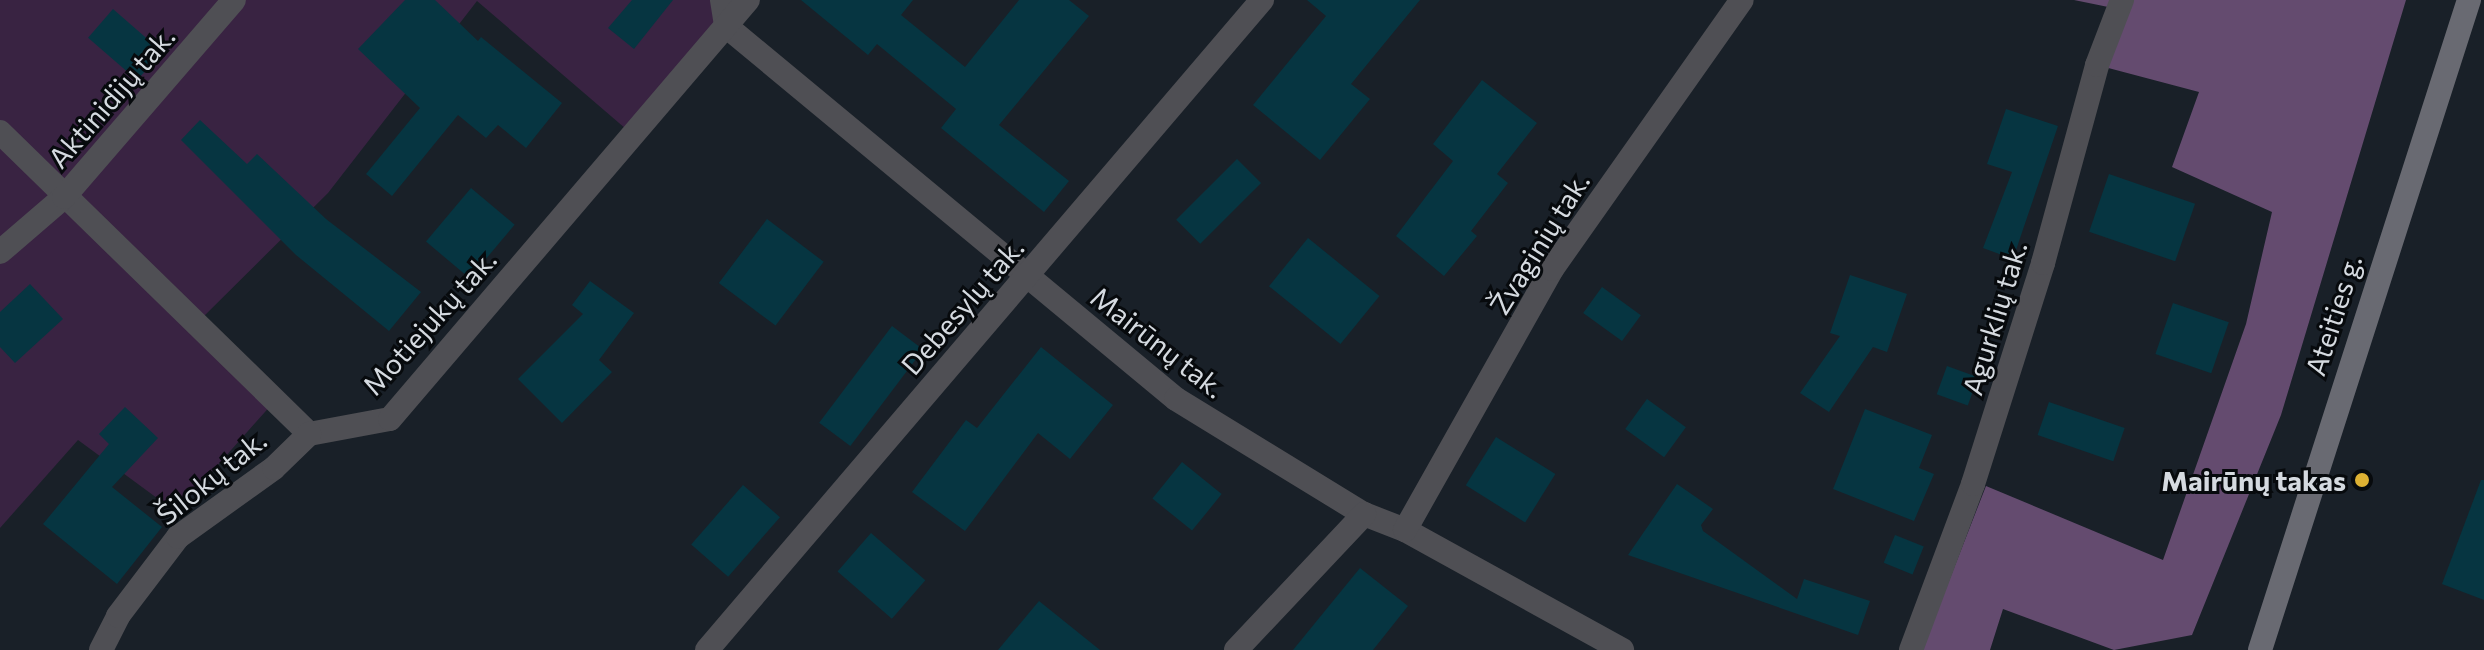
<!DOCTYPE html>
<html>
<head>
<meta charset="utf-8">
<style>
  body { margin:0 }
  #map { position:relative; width:2484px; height:650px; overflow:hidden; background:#192028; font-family:Commissioner,sans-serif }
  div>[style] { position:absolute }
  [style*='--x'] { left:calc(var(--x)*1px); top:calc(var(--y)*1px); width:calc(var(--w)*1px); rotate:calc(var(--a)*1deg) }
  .green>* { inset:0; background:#392342 }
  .forest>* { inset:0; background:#644b6f }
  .building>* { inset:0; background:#063541; transform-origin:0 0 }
  .street>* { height:24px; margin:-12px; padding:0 12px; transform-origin:12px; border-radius:12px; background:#4f4f54 }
  .secondary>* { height:24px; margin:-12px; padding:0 12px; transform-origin:12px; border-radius:12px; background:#696a72 }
  .dots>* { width:22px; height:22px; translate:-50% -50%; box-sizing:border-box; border:4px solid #070a0d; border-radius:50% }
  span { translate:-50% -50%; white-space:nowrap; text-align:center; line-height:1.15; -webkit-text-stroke:6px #070a0d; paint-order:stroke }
  .street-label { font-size:28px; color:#d5dae0 }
  .poi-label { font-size:28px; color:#d5dae0; font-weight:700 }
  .right { translate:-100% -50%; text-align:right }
</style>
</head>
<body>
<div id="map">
  <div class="green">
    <i style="clip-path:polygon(0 0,748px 0,633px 135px,477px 1px,328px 193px,194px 326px,273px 403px,176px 512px,78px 440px,0 528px)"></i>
  </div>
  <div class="forest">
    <i style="clip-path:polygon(2074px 0,2406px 0,2281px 415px,2192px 635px,2114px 650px,2003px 609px,1990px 650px,1922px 650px,1986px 486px,2163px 560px,2246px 324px,2272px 212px,2172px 167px,2199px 92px,2097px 65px,2118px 9px)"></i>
  </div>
  <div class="building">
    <i style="clip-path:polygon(405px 0,435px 0,478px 41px,481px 37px,562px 103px,526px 148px,498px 125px,486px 138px,458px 115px,392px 196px,366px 174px,420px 108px,358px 49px)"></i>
    <i style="clip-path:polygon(632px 0,673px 0,634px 49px,608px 28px)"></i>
    <i style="clip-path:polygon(801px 0,913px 0,901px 15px,965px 67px,1019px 0,1069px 0,1089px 16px,999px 125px,1069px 181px,1044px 212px,941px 128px,956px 109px,877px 44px,868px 55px)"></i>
    <i style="clip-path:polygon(1307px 0,1420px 0,1351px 84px,1370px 99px,1320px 160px,1253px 105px,1326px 16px)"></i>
    <i style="left:113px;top:9px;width:65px;height:38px;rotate:41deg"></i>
    <i style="clip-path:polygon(1482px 80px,1537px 123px,1497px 174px,1508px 183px,1471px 231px,1477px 236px,1444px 276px,1396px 236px,1453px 161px,1433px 144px)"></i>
    <i style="clip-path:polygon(2006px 109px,2058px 126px,2013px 259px,1983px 248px,2012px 172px,1987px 164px)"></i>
    <i style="clip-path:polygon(200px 120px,247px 164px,257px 154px,326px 219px,421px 292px,389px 331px,296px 255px,181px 140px)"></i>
    <i style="left:1237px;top:159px;width:34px;height:86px;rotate:45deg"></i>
    <i style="left:2109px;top:174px;width:91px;height:61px;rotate:19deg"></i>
    <i style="left:471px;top:188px;width:57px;height:70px;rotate:40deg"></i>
    <i style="left:767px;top:219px;width:71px;height:80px;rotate:37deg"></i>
    <i style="left:1308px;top:238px;width:92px;height:62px;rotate:39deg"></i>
    <i style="clip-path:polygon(1850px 275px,1907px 294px,1887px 352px,1873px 347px,1829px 412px,1800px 393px,1840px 336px,1830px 333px)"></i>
    <i style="clip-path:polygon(590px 281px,634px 313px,599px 360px,612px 372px,562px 423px,518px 379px,583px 314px,572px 305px)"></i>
    <i style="clip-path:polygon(30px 284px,63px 319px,15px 363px,0 347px,0 312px)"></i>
    <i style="left:1602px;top:287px;width:48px;height:32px;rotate:36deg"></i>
    <i style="left:2173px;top:303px;width:59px;height:54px;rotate:19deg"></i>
    <i style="left:892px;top:326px;width:39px;height:121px;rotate:37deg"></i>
    <i style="clip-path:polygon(1041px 347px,1113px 405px,1070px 459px,1038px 433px,965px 531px,912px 492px,966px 420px,977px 428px)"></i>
    <i style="left:1947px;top:366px;width:33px;height:30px;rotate:20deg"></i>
    <i style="left:1647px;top:399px;width:48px;height:37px;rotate:36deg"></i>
    <i style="left:2049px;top:402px;width:80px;height:35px;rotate:19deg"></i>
    <i style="clip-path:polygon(125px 407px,158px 438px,112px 487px,162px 527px,117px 584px,43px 524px,109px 444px,99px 434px)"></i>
    <i style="clip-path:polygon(1865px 409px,1932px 435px,1919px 468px,1934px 474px,1914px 521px,1833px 489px)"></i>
    <i style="left:1496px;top:437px;width:70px;height:57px;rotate:32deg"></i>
    <i style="left:1182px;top:462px;width:51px;height:47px;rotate:39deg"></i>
    <i style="clip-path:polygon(2481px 480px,2484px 480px,2484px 600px,2442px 584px)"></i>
    <i style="clip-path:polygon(1677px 484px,1713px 509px,1701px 525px,1703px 531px,1797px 599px,1804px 579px,1870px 601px,1858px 635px,1628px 555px)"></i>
    <i style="left:743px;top:485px;width:49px;height:79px;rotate:41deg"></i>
    <i style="left:871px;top:533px;width:72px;height:51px;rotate:41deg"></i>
    <i style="left:1895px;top:535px;width:31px;height:30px;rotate:22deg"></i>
    <i style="clip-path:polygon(1360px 568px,1408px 606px,1373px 650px,1293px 650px)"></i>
    <i style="clip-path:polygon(1039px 601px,1100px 650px,998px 650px)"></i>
  </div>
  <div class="street">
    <i style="--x:722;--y:0;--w:26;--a:81"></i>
    <i style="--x:726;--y:26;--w:584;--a:39.65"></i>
    <i style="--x:1176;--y:399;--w:220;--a:31.5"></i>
    <i style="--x:1364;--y:514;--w:44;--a:21.3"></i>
    <i style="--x:1405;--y:530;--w:248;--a:28.9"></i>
    <i style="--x:0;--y:132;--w:432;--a:44.3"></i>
    <i style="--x:309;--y:434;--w:82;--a:-10.5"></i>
    <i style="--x:390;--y:419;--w:551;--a:-49.49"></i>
    <i style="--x:0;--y:252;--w:84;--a:-40.7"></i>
    <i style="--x:64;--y:197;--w:260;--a:-49.2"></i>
    <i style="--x:1405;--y:530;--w:300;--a:-60.6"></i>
    <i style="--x:1552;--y:269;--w:329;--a:-54.8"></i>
    <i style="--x:101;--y:650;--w:38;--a:-63"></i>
    <i style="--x:118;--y:616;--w:99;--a:-52.8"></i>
    <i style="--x:178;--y:537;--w:118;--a:-35.7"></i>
    <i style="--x:274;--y:468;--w:49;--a:-44.2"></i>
    <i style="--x:707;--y:650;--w:855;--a:-49.51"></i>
    <i style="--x:1236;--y:650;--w:187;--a:-46.7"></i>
    <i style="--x:1911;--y:650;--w:177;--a:-69.5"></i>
    <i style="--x:1973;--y:484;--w:232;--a:-72.4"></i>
    <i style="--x:2043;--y:263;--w:205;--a:-74.7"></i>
    <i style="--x:2097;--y:65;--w:70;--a:-69"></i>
  </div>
  <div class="secondary">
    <i style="--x:2260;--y:650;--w:683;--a:-72.18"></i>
  </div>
  <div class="dots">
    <i style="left:2362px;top:480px;background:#ddb133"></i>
  </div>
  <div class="street-label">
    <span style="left:111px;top:97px;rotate:-49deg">Aktinidijų tak.</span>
    <span style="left:1539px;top:243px;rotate:-58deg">Žvaginių tak.</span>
    <span style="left:962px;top:306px;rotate:-49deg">Debesylų tak.</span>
    <span style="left:2333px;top:315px;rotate:-72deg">Ateities g.</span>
    <span style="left:1994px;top:318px;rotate:-73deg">Agurklių tak.</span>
    <span style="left:429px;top:322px;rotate:-48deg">Motiejukų tak.</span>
    <span style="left:1158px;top:342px;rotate:38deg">Mairūnų tak.</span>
    <span style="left:211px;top:477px;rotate:-39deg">Šilokų tak.</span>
  </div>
  <div class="poi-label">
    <span class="right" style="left:2346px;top:480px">Mairūnų takas</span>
  </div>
</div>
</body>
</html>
